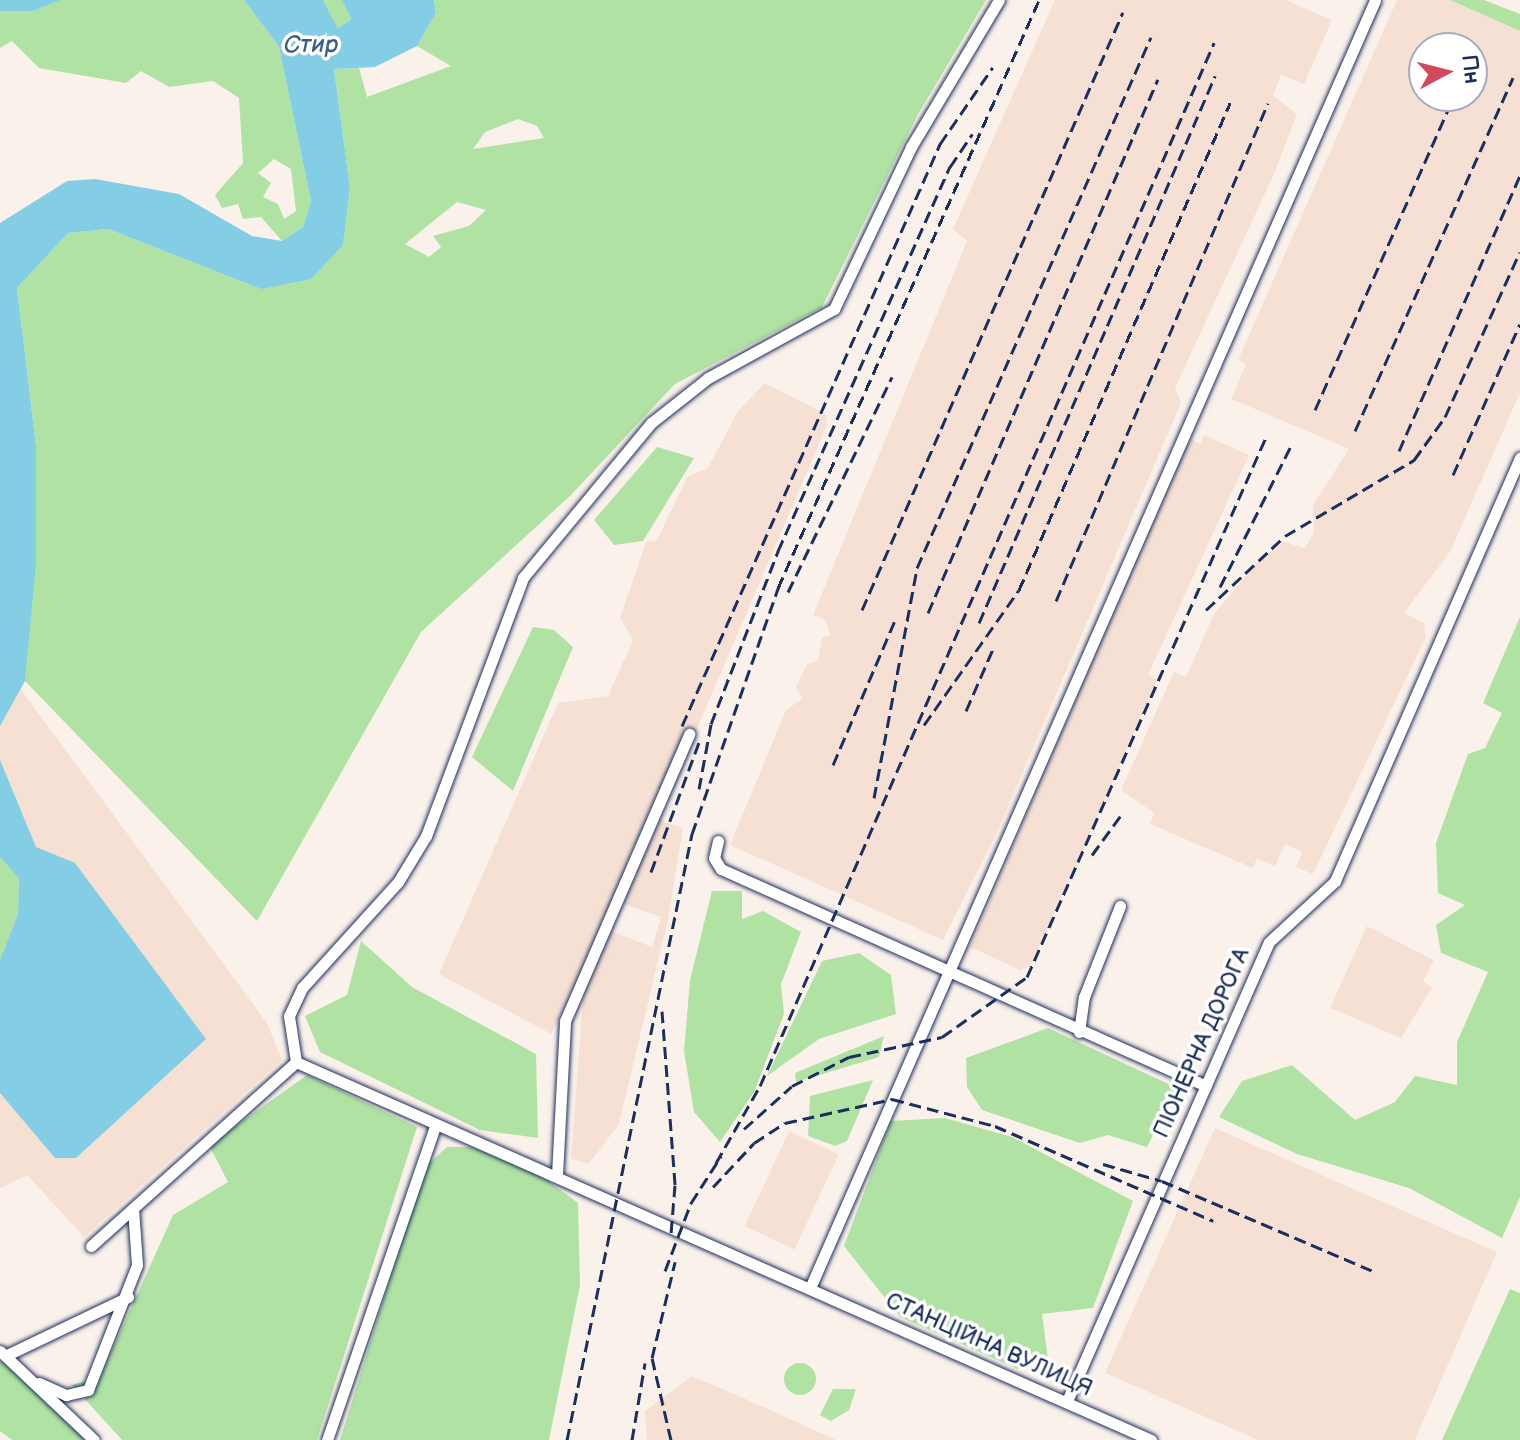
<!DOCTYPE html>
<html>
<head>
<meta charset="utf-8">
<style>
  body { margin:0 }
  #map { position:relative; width:1520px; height:1440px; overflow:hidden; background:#fbf1eb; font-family:"Balsamiq Sans",sans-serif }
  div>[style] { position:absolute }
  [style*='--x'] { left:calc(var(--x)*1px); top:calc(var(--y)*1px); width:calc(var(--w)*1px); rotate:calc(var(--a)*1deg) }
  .built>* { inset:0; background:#f6e0d4; transform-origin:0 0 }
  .green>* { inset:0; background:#b0e2a3 }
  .round { border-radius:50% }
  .water>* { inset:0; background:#84cee5 }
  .roads { filter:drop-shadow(0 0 2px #1b2f5e) drop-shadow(0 0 2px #1b2f5e) }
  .minor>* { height:11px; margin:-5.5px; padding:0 5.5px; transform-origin:5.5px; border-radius:5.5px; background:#fff }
  .rail>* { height:3px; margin-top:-1.5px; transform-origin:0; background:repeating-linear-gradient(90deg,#1b2f5e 0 12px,transparent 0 18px) }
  span { translate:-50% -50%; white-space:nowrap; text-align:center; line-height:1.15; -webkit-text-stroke:7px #fff; paint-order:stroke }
  .street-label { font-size:22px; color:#1b2f5e }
  .water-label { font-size:24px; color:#3a5f86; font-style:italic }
  .north { position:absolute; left:1408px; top:32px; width:80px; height:80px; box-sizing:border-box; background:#fff; border:2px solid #a4acbf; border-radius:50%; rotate:83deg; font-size:22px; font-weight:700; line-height:32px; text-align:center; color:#1b2f5e }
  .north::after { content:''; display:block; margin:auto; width:28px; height:36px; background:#d1495b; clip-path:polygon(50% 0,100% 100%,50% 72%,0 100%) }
</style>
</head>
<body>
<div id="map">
  <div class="built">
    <i style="clip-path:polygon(1055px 0,1286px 0,1332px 20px,1304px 84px,1281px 75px,1273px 96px,1297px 114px,1274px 174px,1175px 388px,1181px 403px,998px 830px,943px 940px,730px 845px,786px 710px,802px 699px,796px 687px,807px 664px,818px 660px,822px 638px,830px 635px,825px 620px,813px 615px,967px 241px,953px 229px)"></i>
    <i style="clip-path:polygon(evenodd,1397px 0,1450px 0,1520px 31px,1520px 393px,1450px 552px,1404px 613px,1424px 623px,1426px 637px,1313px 874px,1296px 867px,1302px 852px,1285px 844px,1275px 866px,1257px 858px,1253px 868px,1150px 824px,1154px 813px,1121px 790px,1174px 672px,1186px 677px,1214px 614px,1260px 559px,1284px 542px,1305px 548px,1314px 532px,1313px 505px,1349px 449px,1231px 399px,1246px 364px,1238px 360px,1397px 0,1424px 48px,1472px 48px,1472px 96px,1424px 96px,1424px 48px)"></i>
    <i style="clip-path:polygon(765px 383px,826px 414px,827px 425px,694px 736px,551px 1034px,439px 974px,558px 703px,608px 696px,633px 640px,620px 618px,646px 542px,657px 540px,687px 477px,708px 468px,738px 411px)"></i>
    <i style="clip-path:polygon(1204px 435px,1249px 455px,1148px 675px,1157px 680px,1098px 815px,1030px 967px,1020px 970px,970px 947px,1178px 460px,1191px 439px,1200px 444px)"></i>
    <i style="clip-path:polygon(19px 687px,267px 1023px,282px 1060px,84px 1237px,27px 1175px,0 1188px,0 726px)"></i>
    <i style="clip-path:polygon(659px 820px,683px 828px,668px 919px,619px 1124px,589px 1164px,571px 1159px,583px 997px,611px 931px,652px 947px,661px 917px,623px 904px)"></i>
    <i style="clip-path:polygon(1367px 926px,1434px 960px,1423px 981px,1432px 988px,1401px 1038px,1330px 1008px)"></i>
    <i style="clip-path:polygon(1215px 1128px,1497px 1252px,1415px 1440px,1258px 1440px,1105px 1373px)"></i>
    <i style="left:789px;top:1131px;width:55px;height:105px;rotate:25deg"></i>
    <i style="clip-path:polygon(692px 1376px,757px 1404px,836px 1440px,647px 1440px,645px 1411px)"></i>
  </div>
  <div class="green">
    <i style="clip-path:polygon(evenodd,61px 0,244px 0,279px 47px,311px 201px,303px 227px,282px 241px,261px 217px,243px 219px,238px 204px,222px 208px,215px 195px,243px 163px,239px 98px,213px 81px,169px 87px,141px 71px,126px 83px,39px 68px,12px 41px,0 48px,0 11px,33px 11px,61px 0,274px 159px,291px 169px,296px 211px,284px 219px,278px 204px,263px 197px,271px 183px,258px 173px,274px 159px)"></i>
    <i style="clip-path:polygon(323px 0,342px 0,351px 19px,338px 30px)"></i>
    <i style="clip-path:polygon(evenodd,434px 0,986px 0,917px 116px,822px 307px,675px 384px,570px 496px,421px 632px,257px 921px,25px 681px,36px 446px,17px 288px,68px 233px,108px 229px,261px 289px,343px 245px,350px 188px,334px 69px,359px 68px,367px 97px,451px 66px,417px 46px,436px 13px,434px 0,518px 119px,537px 126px,544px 138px,473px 149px,485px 132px,518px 119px,434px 0,457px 202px,486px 210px,469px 226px,433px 236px,441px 247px,429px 257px,405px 244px,457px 202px)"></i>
    <i style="clip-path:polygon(1450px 0,1484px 0,1520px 14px,1520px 31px)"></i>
    <i style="clip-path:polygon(657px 447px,694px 458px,643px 541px,614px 545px,594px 520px)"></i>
    <i style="clip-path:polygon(1520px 617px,1520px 1197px,1502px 1238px,1409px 1188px,1297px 1154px,1219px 1117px,1242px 1081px,1292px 1065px,1355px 1120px,1395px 1102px,1415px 1076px,1457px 1085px,1457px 1042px,1488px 972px,1441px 953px,1436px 925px,1465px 905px,1438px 893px,1436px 843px,1468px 754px,1485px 748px,1502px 713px,1483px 703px)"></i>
    <i style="clip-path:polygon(533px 627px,554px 630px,573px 647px,513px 791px,472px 757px)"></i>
    <i style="clip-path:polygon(0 857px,19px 877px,18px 914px,0 960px)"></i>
    <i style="clip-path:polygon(712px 891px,742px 891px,742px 919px,763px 911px,801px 932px,781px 984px,784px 1014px,754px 1092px,720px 1142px,694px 1112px,684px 1051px,690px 980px)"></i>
    <i style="clip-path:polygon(361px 941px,412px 987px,536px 1054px,538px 1138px,480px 1130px,320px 1052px,305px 1016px,347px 995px)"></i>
    <i style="clip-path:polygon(859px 953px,891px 975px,896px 1014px,819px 1039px,767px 1076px,822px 961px)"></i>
    <i style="clip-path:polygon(1048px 1028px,1177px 1088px,1147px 1147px,1108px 1135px,1080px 1143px,982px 1110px,967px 1087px,966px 1058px)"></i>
    <i style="clip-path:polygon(884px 1036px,879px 1057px,796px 1082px,795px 1073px)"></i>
    <i style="clip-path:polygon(307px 1075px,417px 1127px,317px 1440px,122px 1440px,72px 1385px,100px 1377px,173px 1215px,228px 1182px,209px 1145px)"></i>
    <i style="clip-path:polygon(873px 1080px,847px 1141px,835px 1146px,808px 1136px,810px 1096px)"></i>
    <i style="clip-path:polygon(945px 1118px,1012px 1137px,1133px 1201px,1093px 1308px,1042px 1314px,1048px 1359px,1018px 1369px,900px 1317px,844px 1246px,891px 1121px)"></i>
    <i style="clip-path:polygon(447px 1147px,472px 1147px,540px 1175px,578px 1203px,580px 1285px,549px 1440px,340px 1440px,425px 1167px)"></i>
    <i style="clip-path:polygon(1510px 1289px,1520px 1293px,1520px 1440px,1442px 1440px)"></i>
    <i style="clip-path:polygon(9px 1359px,86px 1440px,12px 1440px,0 1431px,0 1362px)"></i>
    <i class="round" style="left:784px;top:1363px;width:32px;height:32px"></i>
    <i style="clip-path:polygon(833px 1389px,856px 1389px,849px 1410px,831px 1421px,820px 1415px)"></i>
  </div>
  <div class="water">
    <i style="clip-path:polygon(0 0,61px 0,33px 11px,0 11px)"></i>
    <i style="clip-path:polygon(244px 0,323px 0,338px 29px,351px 19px,342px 0,434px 0,436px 13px,417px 46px,375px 67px,334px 69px,350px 188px,343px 245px,311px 279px,261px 289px,108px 229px,68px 233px,17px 288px,36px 446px,36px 563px,25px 681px,0 726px,0 223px,67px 181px,95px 179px,179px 194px,252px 236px,282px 241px,303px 227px,311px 201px,279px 47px)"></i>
    <i style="clip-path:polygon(0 760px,36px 847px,75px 863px,206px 1039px,76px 1158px,55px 1158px,0 1093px,0 960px,18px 914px,19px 878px,0 857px)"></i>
  </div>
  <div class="roads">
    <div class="minor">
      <i style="--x:999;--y:0;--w:171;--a:120.9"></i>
      <i style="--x:911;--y:147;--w:179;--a:115.4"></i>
      <i style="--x:834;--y:309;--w:144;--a:151.3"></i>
      <i style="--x:708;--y:378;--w:73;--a:141.7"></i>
      <i style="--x:651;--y:423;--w:201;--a:129.6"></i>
      <i style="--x:523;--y:578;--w:276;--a:110.6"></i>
      <i style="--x:426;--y:836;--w:54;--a:121.3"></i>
      <i style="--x:398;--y:882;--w:143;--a:132.2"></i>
      <i style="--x:302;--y:988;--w:31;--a:115"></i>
      <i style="--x:289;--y:1016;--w:47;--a:81.3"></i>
      <i style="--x:296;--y:1062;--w:935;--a:23.85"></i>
      <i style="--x:718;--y:841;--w:17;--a:103"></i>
      <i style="--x:714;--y:858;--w:13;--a:58"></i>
      <i style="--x:721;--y:869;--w:531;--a:24.1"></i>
      <i style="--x:1079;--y:1032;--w:35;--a:-82"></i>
      <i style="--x:1084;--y:997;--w:98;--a:-68.4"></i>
      <i style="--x:557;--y:1175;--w:154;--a:-87"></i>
      <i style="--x:565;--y:1021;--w:313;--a:-66.6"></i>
      <i style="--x:91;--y:1246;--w:275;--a:-41.9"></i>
      <i style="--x:810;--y:1288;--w:1406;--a:-66.31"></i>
      <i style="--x:0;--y:1351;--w:129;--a:43.4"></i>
      <i style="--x:9;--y:1354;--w:132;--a:-25.6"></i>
      <i style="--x:39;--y:1383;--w:30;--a:24"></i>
      <i style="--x:66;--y:1395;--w:23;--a:-13"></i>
      <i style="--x:88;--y:1390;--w:134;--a:-68.6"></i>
      <i style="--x:137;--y:1265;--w:57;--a:-94"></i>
      <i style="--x:1067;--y:1401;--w:501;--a:-66.25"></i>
      <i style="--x:1269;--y:942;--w:90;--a:-42.7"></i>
      <i style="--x:1335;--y:881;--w:462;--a:-66.4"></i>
      <i style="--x:327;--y:1440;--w:331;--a:-71"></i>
    </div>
  </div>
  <div class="rail">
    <i style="--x:1315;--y:410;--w:343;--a:-66.1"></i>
    <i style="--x:1355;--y:431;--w:387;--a:-65.9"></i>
    <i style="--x:1399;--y:451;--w:300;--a:-66.3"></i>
    <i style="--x:1453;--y:475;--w:165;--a:-66.1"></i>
    <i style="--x:1220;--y:587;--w:158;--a:-63.3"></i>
    <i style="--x:788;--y:592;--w:239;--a:-64.2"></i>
    <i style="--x:1056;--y:601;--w:541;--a:-66.94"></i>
    <i style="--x:862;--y:610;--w:652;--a:-66.42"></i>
    <i style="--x:1206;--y:610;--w:108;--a:-43.1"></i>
    <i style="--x:1285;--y:536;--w:150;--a:-30.5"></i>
    <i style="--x:1414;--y:460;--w:53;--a:-54.2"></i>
    <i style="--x:1445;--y:417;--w:181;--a:-65.6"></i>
    <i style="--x:928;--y:613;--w:581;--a:-66.7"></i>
    <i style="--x:979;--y:623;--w:596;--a:-66.66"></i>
    <i style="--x:966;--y:711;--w:68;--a:-66.5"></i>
    <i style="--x:924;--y:725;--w:165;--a:-54.9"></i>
    <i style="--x:1019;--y:590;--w:531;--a:-66.57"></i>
    <i style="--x:682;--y:726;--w:637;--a:-66.09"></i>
    <i style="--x:940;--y:144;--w:93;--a:-55.5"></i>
    <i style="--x:833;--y:765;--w:158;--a:-66.8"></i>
    <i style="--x:699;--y:789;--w:66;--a:-79.5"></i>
    <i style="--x:711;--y:724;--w:186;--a:-68.8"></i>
    <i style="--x:778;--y:551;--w:421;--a:-65.9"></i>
    <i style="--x:950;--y:167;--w:40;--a:-56"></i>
    <i style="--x:874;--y:798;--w:234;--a:-79.4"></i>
    <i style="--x:917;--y:568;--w:580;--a:-66.22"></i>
    <i style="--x:1092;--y:855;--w:54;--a:-54"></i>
    <i style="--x:651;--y:872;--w:144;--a:-69.7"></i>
    <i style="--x:662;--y:1011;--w:174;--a:85.7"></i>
    <i style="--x:675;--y:1185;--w:49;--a:94.7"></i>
    <i style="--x:744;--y:1129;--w:64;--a:-41.9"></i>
    <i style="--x:792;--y:1086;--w:64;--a:-27"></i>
    <i style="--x:849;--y:1057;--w:95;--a:-12.1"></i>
    <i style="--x:942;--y:1037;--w:104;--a:-35.2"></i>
    <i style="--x:1027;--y:977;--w:593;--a:-66.12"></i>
    <i style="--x:716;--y:1163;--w:89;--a:-60.3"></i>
    <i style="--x:760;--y:1086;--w:1138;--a:-66.48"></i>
    <i style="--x:1103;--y:1164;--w:61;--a:16.1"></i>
    <i style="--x:1162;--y:1181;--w:229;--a:23.1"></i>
    <i style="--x:713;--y:1187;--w:60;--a:-47"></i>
    <i style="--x:754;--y:1143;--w:37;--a:-33"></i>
    <i style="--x:785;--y:1123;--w:110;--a:-12.6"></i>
    <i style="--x:892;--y:1099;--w:106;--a:14.7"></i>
    <i style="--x:995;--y:1126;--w:238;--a:23.5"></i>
    <i style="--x:665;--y:1271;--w:73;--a:-69.1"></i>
    <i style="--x:691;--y:1203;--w:56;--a:-57.4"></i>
    <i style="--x:567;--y:1440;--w:619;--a:-78.35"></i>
    <i style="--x:692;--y:834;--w:261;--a:-70.7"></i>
    <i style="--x:778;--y:588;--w:643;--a:-66.06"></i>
    <i style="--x:632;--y:1440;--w:78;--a:-80.4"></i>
    <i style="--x:671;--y:1440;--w:84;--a:-103"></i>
    <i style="--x:652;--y:1358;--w:99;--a:-76.5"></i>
  </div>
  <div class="street-label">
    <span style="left:1202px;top:1043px;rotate:-66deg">ПІОНЕРНА ДОРОГА</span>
    <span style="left:989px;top:1345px;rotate:24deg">СТАНЦІЙНА ВУЛИЦЯ</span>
  </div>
  <div class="water-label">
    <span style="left:311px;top:45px">Стир</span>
  </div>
  <div class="north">Пн</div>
</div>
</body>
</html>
